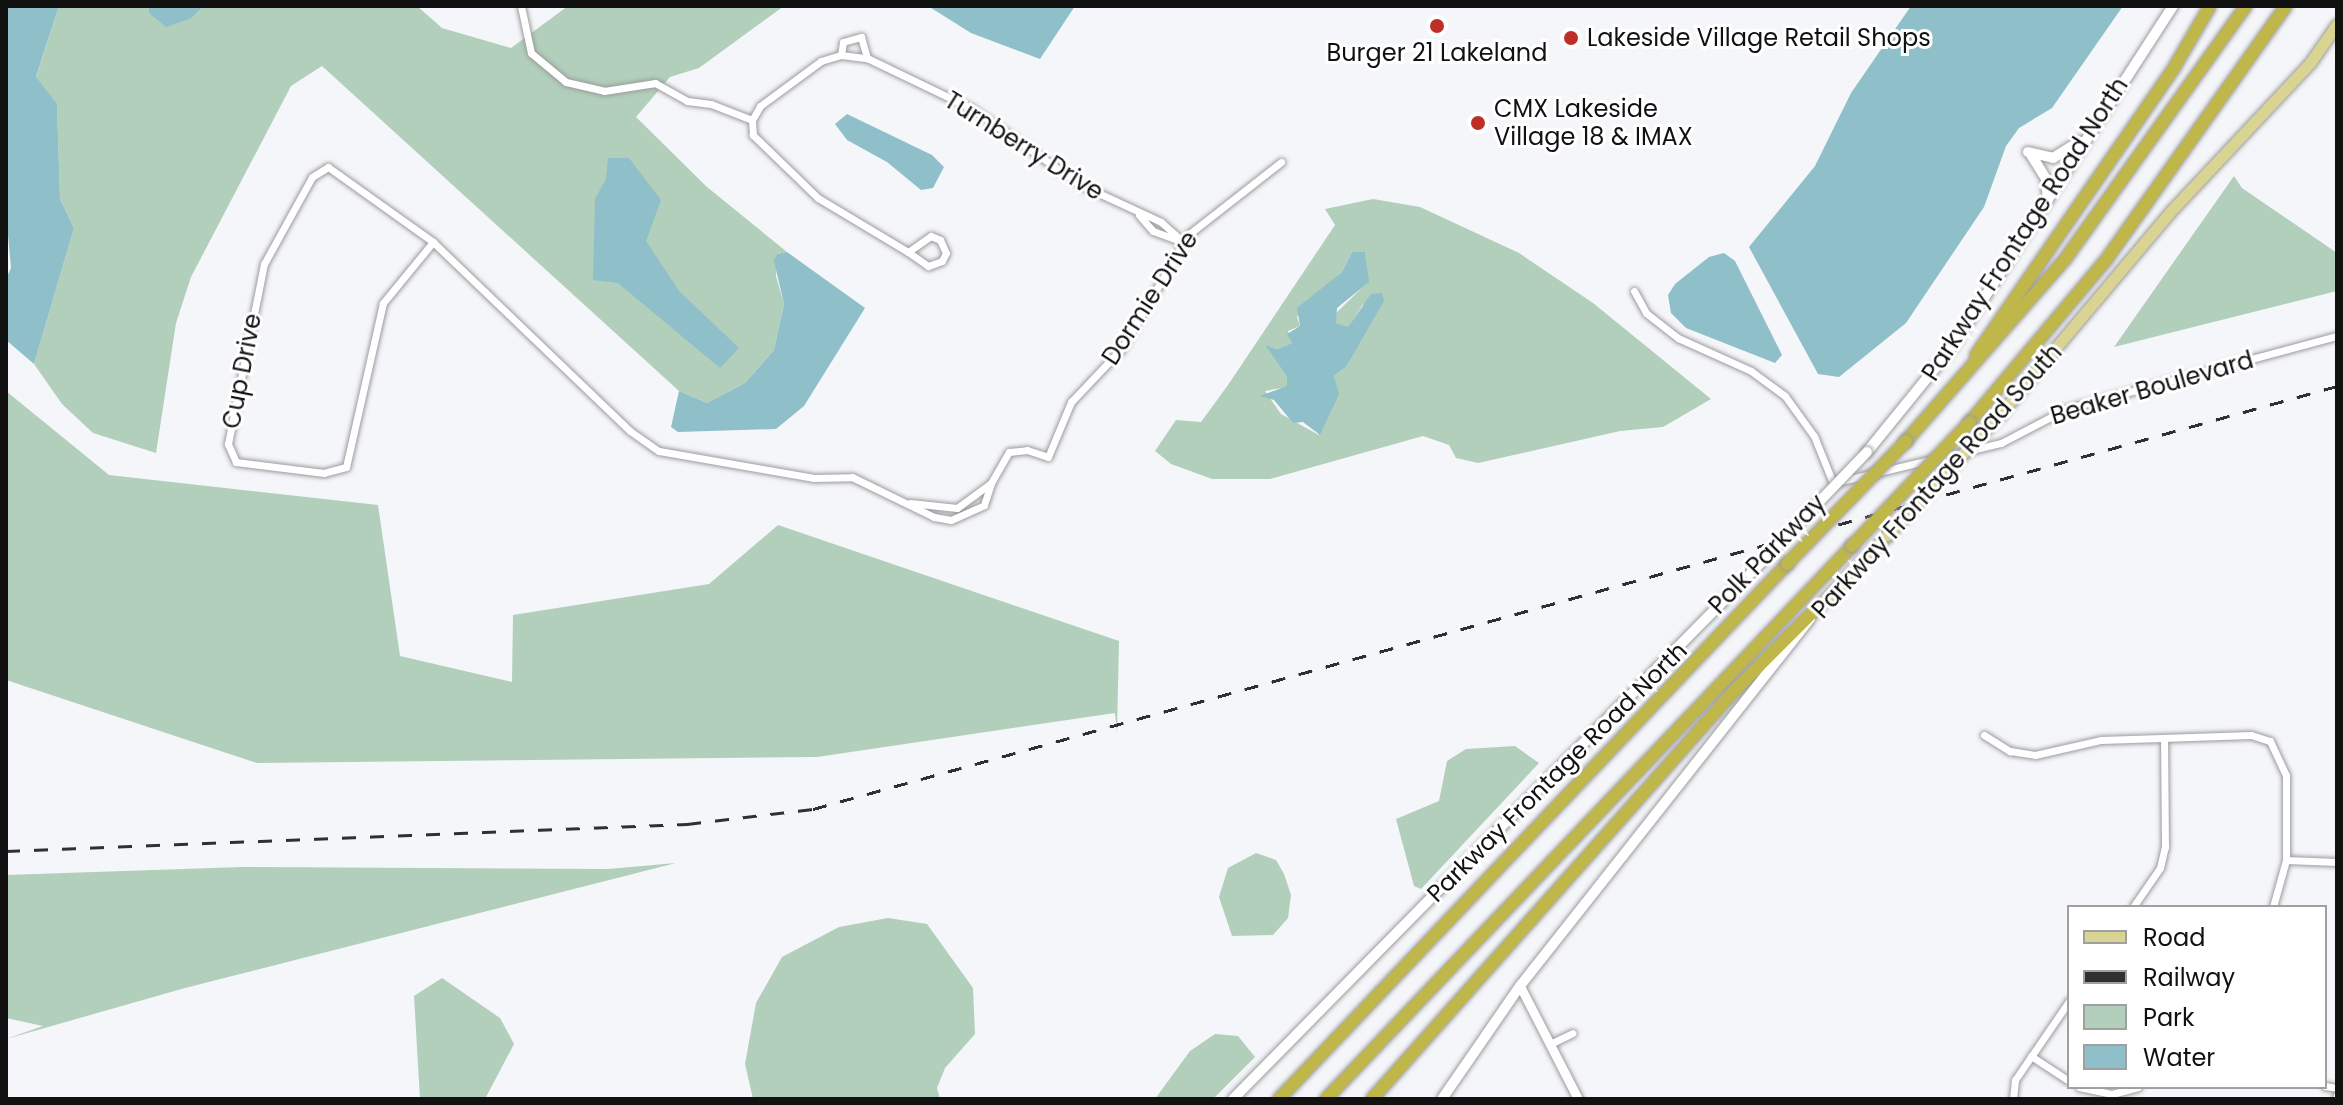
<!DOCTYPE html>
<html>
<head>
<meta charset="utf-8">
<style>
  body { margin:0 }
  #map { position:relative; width:2343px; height:1105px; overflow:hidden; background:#f5f6f9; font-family:Poppins,sans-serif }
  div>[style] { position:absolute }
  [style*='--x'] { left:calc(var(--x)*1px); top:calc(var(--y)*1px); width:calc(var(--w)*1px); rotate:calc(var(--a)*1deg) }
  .green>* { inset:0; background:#b1cfba }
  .water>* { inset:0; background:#8fbfc8 }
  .roads { filter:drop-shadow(0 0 2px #9c9c9f) drop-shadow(0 0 2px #9c9c9f) }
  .minor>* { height:7px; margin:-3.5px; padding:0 3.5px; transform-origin:3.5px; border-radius:3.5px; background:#fff }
  .tertiary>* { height:9px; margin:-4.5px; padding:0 4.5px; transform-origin:4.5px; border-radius:4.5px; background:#fff }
  .secondary>* { height:10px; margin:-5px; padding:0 5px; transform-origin:5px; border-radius:5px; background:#fff }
  .primary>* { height:11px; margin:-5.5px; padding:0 5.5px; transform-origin:5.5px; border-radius:5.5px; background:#d9d492 }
  .motorway>* { height:12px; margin:-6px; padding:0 6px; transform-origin:6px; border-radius:6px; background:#c0b74a }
  .rail>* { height:3px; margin-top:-1.5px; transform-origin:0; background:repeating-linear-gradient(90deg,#303031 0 14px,transparent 0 28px) }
  .bridges { filter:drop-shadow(0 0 2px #9c9c9f) drop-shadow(0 0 2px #9c9c9f) }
  .secondary-bridge>* { height:10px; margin:-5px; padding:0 5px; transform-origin:5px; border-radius:5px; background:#fff }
  .primary-bridge>* { height:11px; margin:-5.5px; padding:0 5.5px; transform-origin:5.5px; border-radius:5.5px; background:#d9d492 }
  .motorway-bridge>* { height:12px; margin:-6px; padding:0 6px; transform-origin:6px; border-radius:6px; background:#c0b74a }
  .dots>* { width:22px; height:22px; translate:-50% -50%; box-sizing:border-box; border:4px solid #fff; border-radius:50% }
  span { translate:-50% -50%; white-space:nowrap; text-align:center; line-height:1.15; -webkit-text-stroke:6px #fff; paint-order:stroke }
  .poi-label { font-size:24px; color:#111112 }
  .left { translate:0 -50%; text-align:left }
  .street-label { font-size:24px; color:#111112 }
  .frame { position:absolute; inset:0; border:8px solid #111112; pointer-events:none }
  .legend { position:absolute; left:2067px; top:905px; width:260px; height:184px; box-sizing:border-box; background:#fff; border:2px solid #a0a0a0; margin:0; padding:10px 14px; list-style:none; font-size:24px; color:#111112 }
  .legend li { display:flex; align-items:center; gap:16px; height:40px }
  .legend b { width:40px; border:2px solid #a0a0a0 }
</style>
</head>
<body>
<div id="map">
  <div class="green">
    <i style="clip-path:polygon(59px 6px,149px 6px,149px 13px,192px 18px,204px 6px,417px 6px,442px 28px,511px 48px,568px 6px,784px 6px,699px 68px,670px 77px,636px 117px,707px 187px,787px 252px,777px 254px,776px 276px,784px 304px,774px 350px,745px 383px,707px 403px,679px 391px,322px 66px,291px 86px,191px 277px,176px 323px,156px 453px,93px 433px,62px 404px,34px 364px,74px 228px,60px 199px,57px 105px,36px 78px)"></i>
    <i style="clip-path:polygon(2234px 176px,2242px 188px,2337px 253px,2337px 291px,2114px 347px)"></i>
    <i style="clip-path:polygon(evenodd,1373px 199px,1420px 207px,1519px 253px,1593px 303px,1711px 399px,1663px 427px,1620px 431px,1478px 463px,1456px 458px,1449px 445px,1423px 436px,1270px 479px,1212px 479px,1171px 464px,1155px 451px,1176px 420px,1201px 422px,1228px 385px,1335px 225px,1325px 209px,1373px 199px,1352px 252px,1365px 252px,1368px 282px,1334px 315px,1336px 323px,1348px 328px,1363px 304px,1366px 329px,1346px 367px,1334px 376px,1337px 391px,1319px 435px,1281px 414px,1265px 391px,1287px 387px,1287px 377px,1266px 346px,1277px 349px,1292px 343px,1288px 331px,1300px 326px,1297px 317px,1304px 305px,1342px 272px,1352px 252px)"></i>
    <i style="clip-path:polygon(6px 391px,109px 475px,378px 505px,400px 656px,512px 682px,513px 615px,709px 584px,778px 525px,1119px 641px,1117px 733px,1115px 713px,817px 757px,257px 763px,6px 680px)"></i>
    <i style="clip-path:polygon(1515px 746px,1539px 763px,1421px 889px,1414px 886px,1396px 819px,1439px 801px,1447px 761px,1466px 749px)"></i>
    <i style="clip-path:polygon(1256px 853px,1276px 860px,1284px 874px,1291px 895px,1288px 918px,1273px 935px,1232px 936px,1219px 897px,1228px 868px)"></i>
    <i style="clip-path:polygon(676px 863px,185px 988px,6px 1039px,43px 1026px,6px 1018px,6px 875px,242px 867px,608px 869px)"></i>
    <i style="clip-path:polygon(888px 918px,927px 924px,973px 988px,975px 1034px,945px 1068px,937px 1088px,940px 1099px,753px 1099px,745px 1064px,756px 1003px,782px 957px,839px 927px)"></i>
    <i style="clip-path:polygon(442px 978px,500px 1018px,514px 1044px,485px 1099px,420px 1099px,414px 996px)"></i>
    <i style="clip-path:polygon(1215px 1034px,1238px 1036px,1255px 1057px,1213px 1099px,1155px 1099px,1190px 1051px)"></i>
  </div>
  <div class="water">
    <i style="clip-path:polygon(7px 6px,59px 6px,36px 77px,57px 104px,60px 199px,74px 228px,34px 364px,6px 340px,6px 279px,11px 268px,6px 213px)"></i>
    <i style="clip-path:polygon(149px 6px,204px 6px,192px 18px,166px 27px,149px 13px)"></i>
    <i style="clip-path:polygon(928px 6px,1075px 6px,1040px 59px,971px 33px)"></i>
    <i style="clip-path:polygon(1911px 6px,2123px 6px,2052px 108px,2019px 128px,2006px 146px,1984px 207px,1906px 323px,1839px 377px,1818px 374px,1749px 247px,1815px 166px,1851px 93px)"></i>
    <i style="clip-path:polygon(847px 114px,932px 155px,944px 167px,933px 188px,921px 190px,887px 162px,847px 140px,835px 124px)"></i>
    <i style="clip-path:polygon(608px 158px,629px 158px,661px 200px,646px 241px,679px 291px,739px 348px,720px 368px,618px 283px,593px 280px,595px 199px,606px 179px)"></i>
    <i style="clip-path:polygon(787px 252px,865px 308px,804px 406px,776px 429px,678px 432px,671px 427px,679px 391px,707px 403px,745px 383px,774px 350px,784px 304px,774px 261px,777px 254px)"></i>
    <i style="clip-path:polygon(1352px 252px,1365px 252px,1369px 282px,1337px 308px,1336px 323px,1348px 327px,1371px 294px,1382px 293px,1384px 301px,1346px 367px,1334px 376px,1339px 394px,1320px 435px,1303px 422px,1293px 423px,1274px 400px,1260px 396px,1287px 386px,1287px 377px,1265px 345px,1277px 349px,1292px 343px,1287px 334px,1300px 326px,1297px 308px,1342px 272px)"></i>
    <i style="clip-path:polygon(1724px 253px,1735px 261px,1782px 355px,1775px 363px,1686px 328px,1671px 313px,1668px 295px,1675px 284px,1709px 257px)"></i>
  </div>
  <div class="roads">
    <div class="minor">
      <i style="--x:521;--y:6;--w:48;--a:78"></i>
      <i style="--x:531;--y:53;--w:45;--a:39.6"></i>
      <i style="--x:566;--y:82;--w:39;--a:13"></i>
      <i style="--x:604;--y:91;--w:52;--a:-8.9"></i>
      <i style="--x:655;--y:83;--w:37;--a:29"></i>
      <i style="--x:687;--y:101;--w:24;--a:7"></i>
      <i style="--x:711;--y:104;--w:44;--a:21.3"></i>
      <i style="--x:841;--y:55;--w:13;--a:-81"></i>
      <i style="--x:843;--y:42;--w:19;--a:-16"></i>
      <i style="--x:861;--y:37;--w:22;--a:74"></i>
      <i style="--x:1139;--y:215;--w:21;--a:49"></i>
      <i style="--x:1153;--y:231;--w:32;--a:20"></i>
      <i style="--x:931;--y:236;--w:10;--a:24"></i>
      <i style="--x:940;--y:240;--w:14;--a:65"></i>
      <i style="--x:946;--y:253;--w:9;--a:117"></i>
      <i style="--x:942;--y:261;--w:15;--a:160"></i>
      <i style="--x:928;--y:266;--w:24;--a:-145"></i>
      <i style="--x:908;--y:252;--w:28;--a:-35"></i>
      <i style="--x:433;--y:242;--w:79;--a:129.3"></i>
      <i style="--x:383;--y:303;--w:168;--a:102.7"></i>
      <i style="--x:346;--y:467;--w:23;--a:165"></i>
      <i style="--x:324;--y:473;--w:89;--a:-172.9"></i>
      <i style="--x:236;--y:462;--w:20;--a:-114"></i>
      <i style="--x:228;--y:444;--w:184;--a:-78.7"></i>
      <i style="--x:264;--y:264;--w:99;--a:-61.1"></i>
      <i style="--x:312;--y:177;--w:19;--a:-32"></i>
      <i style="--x:328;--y:167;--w:129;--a:35.5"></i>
      <i style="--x:433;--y:242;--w:273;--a:43.8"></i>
      <i style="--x:630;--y:431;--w:35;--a:35"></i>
      <i style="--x:659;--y:451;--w:156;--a:9.9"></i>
      <i style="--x:813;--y:478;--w:39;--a:-1"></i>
      <i style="--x:852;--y:477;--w:91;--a:26"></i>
      <i style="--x:934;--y:517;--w:17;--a:10"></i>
      <i style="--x:951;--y:520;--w:36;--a:-24"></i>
      <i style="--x:984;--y:505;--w:23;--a:-72"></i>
      <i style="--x:991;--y:483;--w:42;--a:143.7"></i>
      <i style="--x:957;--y:508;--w:47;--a:-173.9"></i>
      <i style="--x:908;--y:252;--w:105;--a:-149"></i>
      <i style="--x:818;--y:198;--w:91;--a:-135.9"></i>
      <i style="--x:753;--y:135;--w:15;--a:-94"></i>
      <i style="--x:752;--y:120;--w:16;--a:-60"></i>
      <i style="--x:760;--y:106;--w:76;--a:-36.4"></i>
      <i style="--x:821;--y:61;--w:21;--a:-17"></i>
      <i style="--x:841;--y:55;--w:26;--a:7"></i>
      <i style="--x:867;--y:58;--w:115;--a:25.7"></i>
      <i style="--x:971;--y:108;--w:134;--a:35"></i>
      <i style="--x:1081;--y:185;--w:88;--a:24.8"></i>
      <i style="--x:1161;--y:222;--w:30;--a:42"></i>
      <i style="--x:1634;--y:291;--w:25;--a:61"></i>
      <i style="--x:1646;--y:313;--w:41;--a:38"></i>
      <i style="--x:1678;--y:338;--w:80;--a:24.3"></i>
      <i style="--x:1751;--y:371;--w:42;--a:36.3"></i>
      <i style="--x:1785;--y:396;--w:49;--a:54.1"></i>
      <i style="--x:1814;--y:436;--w:51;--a:68"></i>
      <i style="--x:1833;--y:483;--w:173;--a:-13.4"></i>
      <i style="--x:2001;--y:443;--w:73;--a:-27.6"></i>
      <i style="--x:2066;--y:409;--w:281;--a:-15.1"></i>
      <i style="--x:991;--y:483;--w:36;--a:-60"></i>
      <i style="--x:1009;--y:452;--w:18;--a:-6"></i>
      <i style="--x:1027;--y:450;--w:22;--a:18"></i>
      <i style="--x:1048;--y:457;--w:60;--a:-67.3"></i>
      <i style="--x:1071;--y:402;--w:74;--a:-46.6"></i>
      <i style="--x:1122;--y:348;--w:132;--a:-59.6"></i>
      <i style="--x:1189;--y:234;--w:117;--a:-38"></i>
      <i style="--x:1984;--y:735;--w:31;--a:32"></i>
      <i style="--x:2010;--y:751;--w:25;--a:9"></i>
      <i style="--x:2035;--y:755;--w:68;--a:-12.8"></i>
      <i style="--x:2101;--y:740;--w:150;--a:-1.9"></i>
      <i style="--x:2251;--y:735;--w:20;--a:18"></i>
      <i style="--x:2270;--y:741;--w:38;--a:65"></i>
      <i style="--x:2286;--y:775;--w:85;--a:90"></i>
      <i style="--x:2286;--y:860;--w:49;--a:105.5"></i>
      <i style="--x:2286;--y:860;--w:51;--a:2.2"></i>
      <i style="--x:2133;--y:907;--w:47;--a:-55.3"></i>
      <i style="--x:2160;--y:868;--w:22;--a:-77"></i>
      <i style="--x:2165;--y:847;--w:109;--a:-90.5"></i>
      <i style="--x:1550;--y:1044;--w:25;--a:-26"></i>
      <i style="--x:2031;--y:1056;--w:45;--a:33.3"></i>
      <i style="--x:2325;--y:1086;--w:12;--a:9"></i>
      <i style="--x:2079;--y:1087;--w:34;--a:12"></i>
      <i style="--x:2112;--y:1094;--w:27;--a:-15"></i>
      <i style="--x:2013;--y:1099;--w:19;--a:-84"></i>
      <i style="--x:2015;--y:1080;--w:96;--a:-55.6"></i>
      <i style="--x:2336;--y:1099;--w:4;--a:-76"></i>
    </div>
    <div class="tertiary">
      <i style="--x:1520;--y:986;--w:127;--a:62.8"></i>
    </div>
    <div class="secondary">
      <i style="--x:2028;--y:152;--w:26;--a:13"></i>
      <i style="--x:2053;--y:158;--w:31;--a:-32"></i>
      <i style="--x:2030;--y:153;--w:31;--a:58"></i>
      <i style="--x:2046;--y:179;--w:21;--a:85"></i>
      <i style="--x:1867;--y:452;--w:136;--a:-50.9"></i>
      <i style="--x:1953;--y:346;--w:405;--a:-57.1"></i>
      <i style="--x:1233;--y:1099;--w:737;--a:-45.44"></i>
      <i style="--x:1442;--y:1099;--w:137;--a:-55.4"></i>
      <i style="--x:1520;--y:986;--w:468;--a:-51.7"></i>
    </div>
    <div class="primary">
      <i style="--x:2000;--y:414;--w:264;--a:-49.9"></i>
      <i style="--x:2170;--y:212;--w:204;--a:-46.8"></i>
      <i style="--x:2310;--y:63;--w:47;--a:-55.3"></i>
      <i style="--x:1815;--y:610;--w:104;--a:-46.2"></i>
    </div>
    <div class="motorway">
      <i style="--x:1976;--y:355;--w:351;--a:-55.4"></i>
      <i style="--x:2175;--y:66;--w:69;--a:-59.7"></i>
      <i style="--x:1970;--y:422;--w:212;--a:-50"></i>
      <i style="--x:2106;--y:260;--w:311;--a:-54.7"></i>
      <i style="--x:1906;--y:441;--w:243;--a:-48.8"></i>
      <i style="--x:2066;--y:258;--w:310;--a:-54.5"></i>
      <i style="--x:1279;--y:1099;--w:738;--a:-46.48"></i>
      <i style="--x:1326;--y:1099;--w:763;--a:-46.43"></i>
      <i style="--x:1372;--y:1099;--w:547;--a:-48.41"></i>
      <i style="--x:1735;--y:690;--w:113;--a:-45"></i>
    </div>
  </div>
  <div class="rail">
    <i style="--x:6;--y:851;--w:682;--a:-2.27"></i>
    <i style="--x:687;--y:824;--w:127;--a:-6.8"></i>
    <i style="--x:813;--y:809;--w:1582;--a:-15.51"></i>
  </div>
  <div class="bridges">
    <div class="secondary-bridge">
      <i style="--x:1750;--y:574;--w:169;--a:-46.2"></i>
    </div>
    <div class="primary-bridge">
      <i style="--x:1887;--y:535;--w:166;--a:-47"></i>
    </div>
    <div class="motorway-bridge">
      <i style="--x:1852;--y:546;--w:171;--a:-46.4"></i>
      <i style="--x:1787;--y:564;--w:171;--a:-45.9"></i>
    </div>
  </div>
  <div class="dots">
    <i style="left:1437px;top:26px;background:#be3027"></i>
    <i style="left:1571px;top:38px;background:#be3027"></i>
    <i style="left:1478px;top:123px;background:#be3027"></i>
  </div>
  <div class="poi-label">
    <span class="left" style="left:1587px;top:38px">Lakeside Village Retail Shops</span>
    <span style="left:1437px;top:53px">Burger 21 Lakeland</span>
    <span class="left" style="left:1494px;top:123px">CMX Lakeside<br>Village 18 &amp; IMAX</span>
  </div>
  <div class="street-label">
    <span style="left:1024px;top:146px;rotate:32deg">Turnberry Drive</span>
    <span style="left:2025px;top:229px;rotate:-57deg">Parkway Frontage Road North</span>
    <span style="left:1150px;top:298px;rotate:-57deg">Dormie Drive</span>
    <span style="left:242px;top:371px;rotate:-79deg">Cup Drive</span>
    <span style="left:2152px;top:388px;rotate:-16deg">Beaker Boulevard</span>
    <span style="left:1937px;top:481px;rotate:-48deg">Parkway Frontage Road South</span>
    <span style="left:1767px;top:554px;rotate:-46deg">Polk Parkway</span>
    <span style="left:1557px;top:772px;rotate:-45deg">Parkway Frontage Road North</span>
  </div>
  <div class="frame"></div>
  <ul class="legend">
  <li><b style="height:10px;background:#d9d492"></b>Road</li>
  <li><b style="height:10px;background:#303031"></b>Railway</li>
  <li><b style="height:22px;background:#b1cfba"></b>Park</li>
  <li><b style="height:22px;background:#8fbfc8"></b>Water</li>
  </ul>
</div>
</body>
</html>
